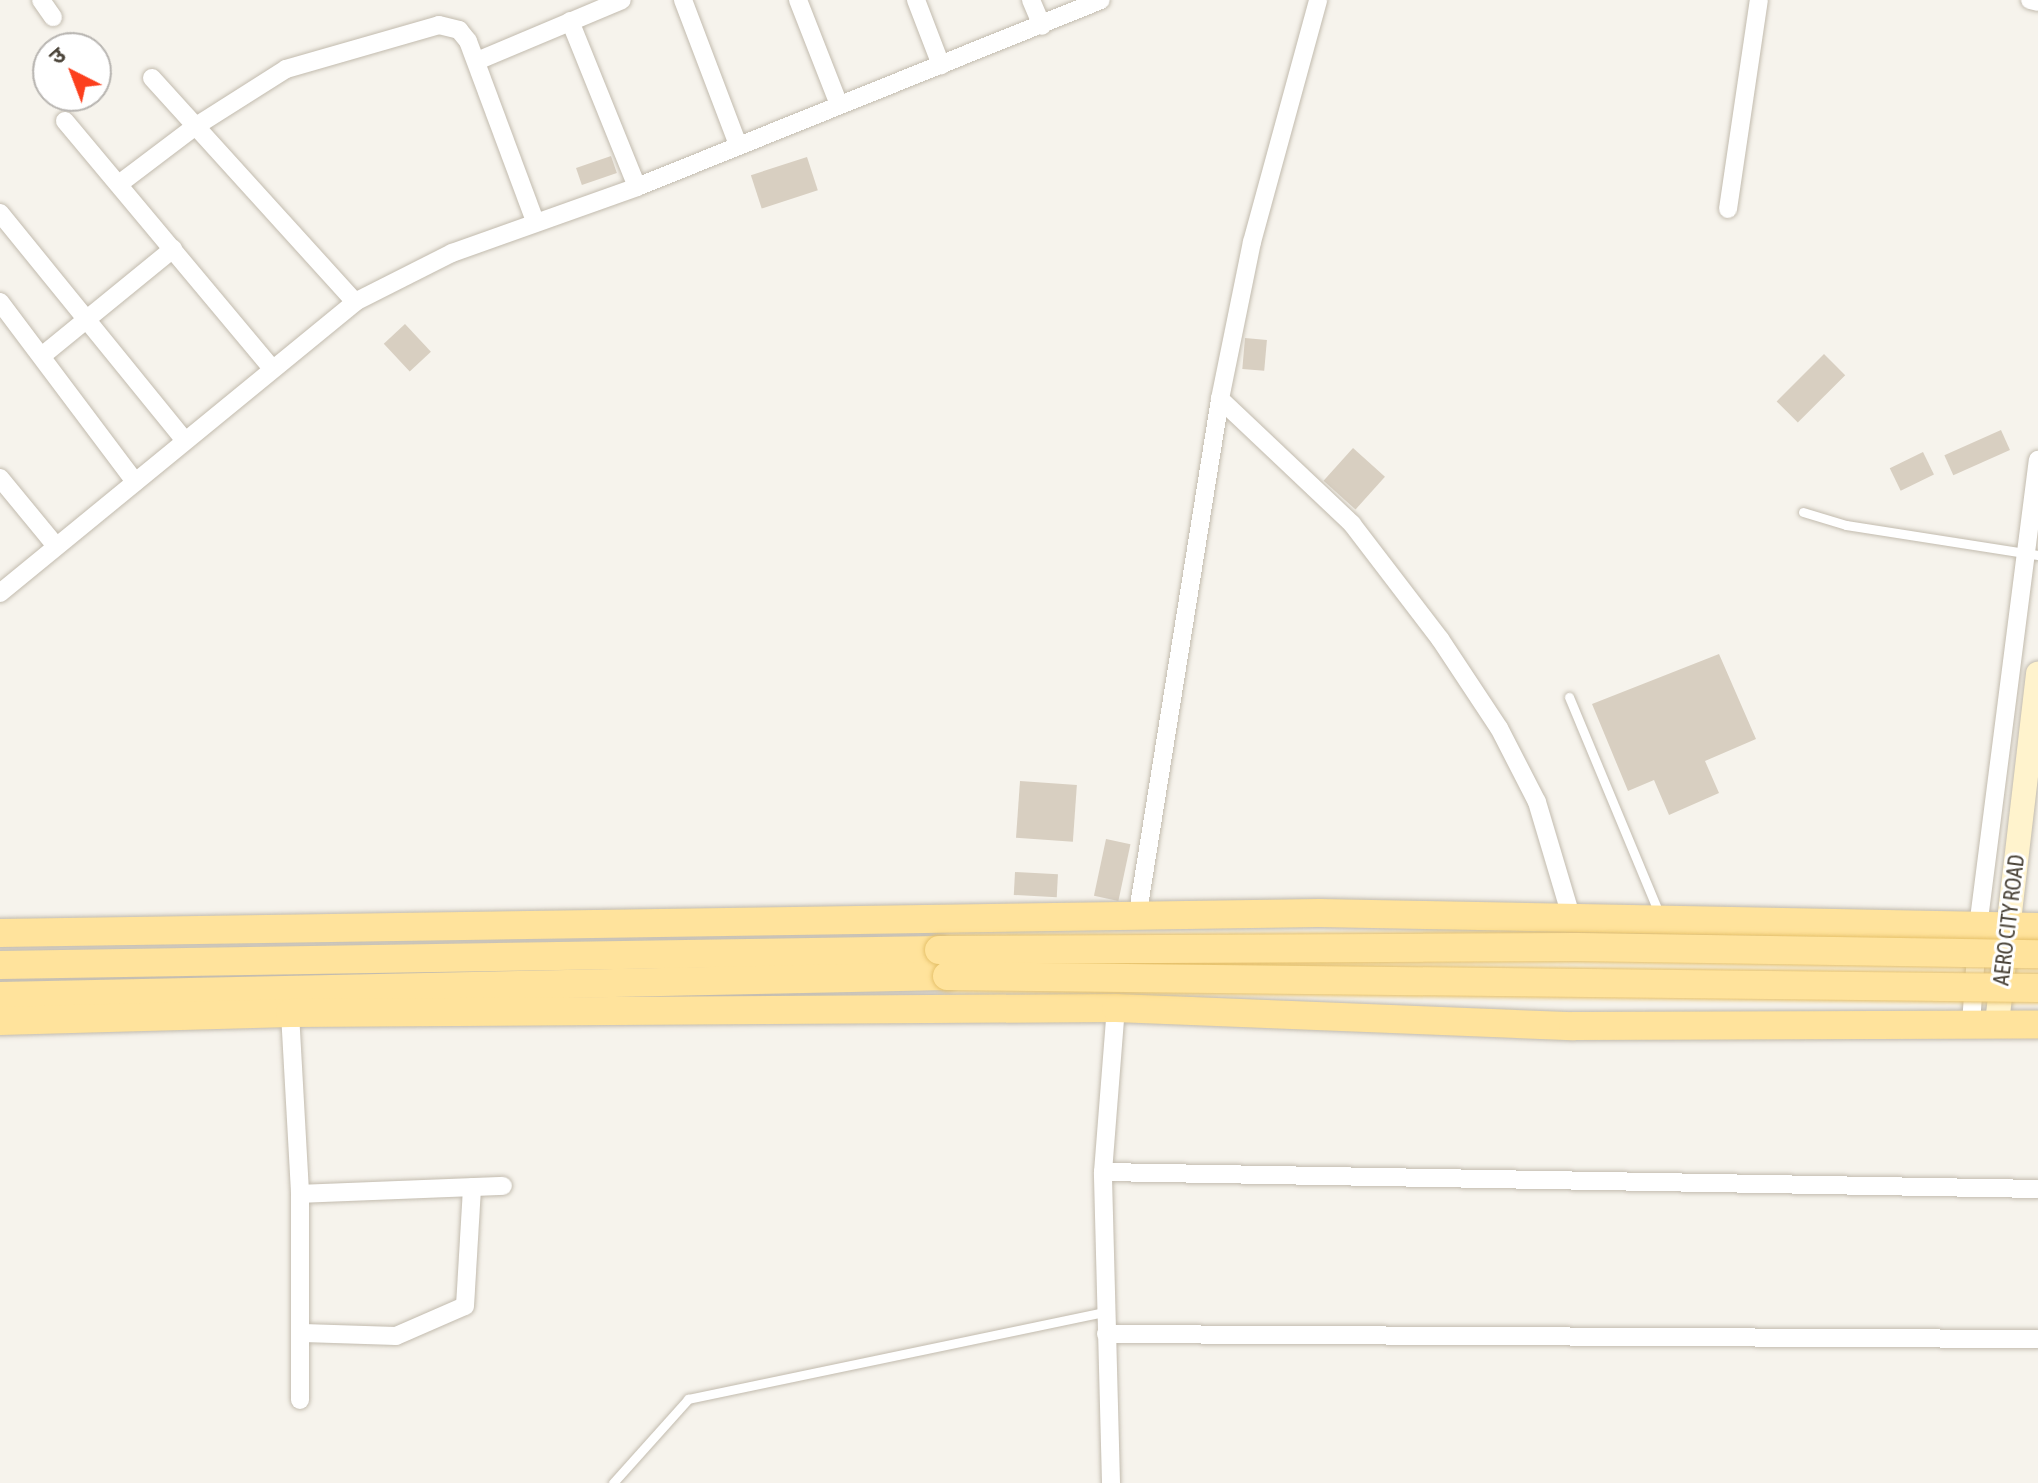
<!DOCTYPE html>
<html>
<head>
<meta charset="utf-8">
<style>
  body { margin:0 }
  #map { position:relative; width:2038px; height:1483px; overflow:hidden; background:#f6f3ec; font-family:"Asap Condensed","Noto Sans Devanagari",sans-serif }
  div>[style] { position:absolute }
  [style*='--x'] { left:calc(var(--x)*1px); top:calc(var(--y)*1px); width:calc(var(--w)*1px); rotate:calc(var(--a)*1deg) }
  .building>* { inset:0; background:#d8cfc1; transform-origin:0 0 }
  .roads { filter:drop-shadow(0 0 2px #c2bbae) drop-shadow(0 0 2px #c2bbae) }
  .lane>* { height:9px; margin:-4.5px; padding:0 4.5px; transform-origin:4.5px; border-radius:4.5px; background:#fff }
  .street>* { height:18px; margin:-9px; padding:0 9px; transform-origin:9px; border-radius:9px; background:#fff }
  .secondary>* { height:24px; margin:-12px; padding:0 12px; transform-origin:12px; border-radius:12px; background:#fff3cd }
  .primary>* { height:28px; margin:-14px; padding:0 14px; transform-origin:14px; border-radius:14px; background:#ffe39c }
  .bridges { filter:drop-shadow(0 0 2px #e6c16a) drop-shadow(0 0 2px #e6c16a) }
  .primary-bridge>* { height:28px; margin:-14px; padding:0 14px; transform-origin:14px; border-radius:14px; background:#ffe39c }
  span { translate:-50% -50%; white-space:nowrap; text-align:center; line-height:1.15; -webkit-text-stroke:6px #fff; paint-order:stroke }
  .street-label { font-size:22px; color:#4b4439 }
  .north { position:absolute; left:32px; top:32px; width:80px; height:80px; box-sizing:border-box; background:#fff; border:2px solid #b7b4b0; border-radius:50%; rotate:318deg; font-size:22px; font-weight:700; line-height:32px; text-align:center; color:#4b4439 }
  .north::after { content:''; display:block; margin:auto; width:28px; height:36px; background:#fc3f1d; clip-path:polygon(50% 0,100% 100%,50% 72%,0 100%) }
</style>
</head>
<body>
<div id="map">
  <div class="building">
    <i style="left:611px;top:156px;width:18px;height:37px;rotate:71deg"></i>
    <i style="left:807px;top:157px;width:35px;height:59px;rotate:72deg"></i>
    <i style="left:405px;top:324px;width:38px;height:29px;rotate:47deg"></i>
    <i style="left:1245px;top:338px;width:22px;height:31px;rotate:5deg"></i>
    <i style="left:1824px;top:354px;width:30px;height:67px;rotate:45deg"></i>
    <i style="left:2001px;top:430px;width:22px;height:62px;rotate:66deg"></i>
    <i style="left:1353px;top:448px;width:43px;height:44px;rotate:42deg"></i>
    <i style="left:1923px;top:452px;width:25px;height:37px;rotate:64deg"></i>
    <i style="clip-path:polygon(1719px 654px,1756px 739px,1705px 761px,1719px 793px,1669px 815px,1654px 780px,1628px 791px,1592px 704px)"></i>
    <i style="left:1020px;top:781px;width:57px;height:57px;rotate:4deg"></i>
    <i style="left:1106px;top:839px;width:25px;height:58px;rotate:12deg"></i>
    <i style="left:1015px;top:872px;width:43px;height:23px;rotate:3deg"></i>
  </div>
  <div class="roads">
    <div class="lane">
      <i style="--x:1803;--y:512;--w:45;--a:16.8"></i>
      <i style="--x:1846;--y:525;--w:194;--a:8.9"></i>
      <i style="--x:1569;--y:697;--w:237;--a:67.4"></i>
      <i style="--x:613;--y:1483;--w:113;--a:-48.2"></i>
      <i style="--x:688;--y:1399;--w:426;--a:-11.8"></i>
    </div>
    <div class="street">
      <i style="--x:41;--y:0;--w:21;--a:55"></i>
      <i style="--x:683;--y:0;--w:155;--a:69.2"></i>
      <i style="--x:798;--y:0;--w:110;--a:68.6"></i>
      <i style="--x:916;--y:0;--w:70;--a:69"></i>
      <i style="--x:1031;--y:0;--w:28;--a:67"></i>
      <i style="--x:2030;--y:0;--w:8;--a:14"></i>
      <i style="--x:570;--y:21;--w:179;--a:68"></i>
      <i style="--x:477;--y:61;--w:157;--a:-22.8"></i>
      <i style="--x:152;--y:78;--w:302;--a:47.8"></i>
      <i style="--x:65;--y:121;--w:323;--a:50.1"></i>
      <i style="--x:119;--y:184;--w:93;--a:-37.1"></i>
      <i style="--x:193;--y:128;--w:110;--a:-32.4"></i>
      <i style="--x:286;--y:69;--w:159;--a:-16"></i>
      <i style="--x:439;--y:25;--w:21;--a:14"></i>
      <i style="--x:459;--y:30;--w:14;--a:51"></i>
      <i style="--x:468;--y:41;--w:192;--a:69.6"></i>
      <i style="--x:1728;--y:209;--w:211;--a:-81.6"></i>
      <i style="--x:0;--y:213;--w:290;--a:50.9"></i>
      <i style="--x:0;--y:302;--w:225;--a:53.1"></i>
      <i style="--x:43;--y:355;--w:168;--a:-39.2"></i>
      <i style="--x:1220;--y:399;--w:182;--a:43.4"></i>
      <i style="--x:1352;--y:524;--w:145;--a:52.6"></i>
      <i style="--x:1440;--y:639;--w:107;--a:56.5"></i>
      <i style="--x:1499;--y:728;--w:83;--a:62.8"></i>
      <i style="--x:1537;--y:802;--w:119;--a:73.4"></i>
      <i style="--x:0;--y:478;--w:88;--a:50.5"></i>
      <i style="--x:0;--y:593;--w:459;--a:-39.3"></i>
      <i style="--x:355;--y:302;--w:109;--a:-26.8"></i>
      <i style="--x:452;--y:253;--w:196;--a:-19.6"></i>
      <i style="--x:637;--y:187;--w:500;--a:-21.95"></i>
      <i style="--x:1137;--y:918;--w:526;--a:-80.91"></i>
      <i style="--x:1220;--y:399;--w:160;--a:-78.5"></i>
      <i style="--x:1252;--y:242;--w:251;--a:-74.7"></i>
      <i style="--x:290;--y:1013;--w:181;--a:86.8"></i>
      <i style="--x:300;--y:1194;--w:206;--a:90"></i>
      <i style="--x:1971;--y:1023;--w:96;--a:-85.8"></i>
      <i style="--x:1978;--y:927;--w:471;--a:-82.7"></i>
      <i style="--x:1103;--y:1172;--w:935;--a:1.04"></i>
      <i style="--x:300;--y:1194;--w:203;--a:-2.3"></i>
      <i style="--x:303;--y:1333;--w:93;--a:1.8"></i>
      <i style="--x:396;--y:1336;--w:75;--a:-23.5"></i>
      <i style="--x:465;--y:1306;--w:119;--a:-86.6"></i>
      <i style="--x:1106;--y:1334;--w:932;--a:0.31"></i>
      <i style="--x:1111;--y:1483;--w:311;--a:-91.5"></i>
      <i style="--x:1103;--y:1172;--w:165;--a:-85.5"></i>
    </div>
    <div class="secondary">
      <i style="--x:1997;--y:1023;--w:352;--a:-83.3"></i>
    </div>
    <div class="primary">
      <i style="--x:0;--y:933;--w:1319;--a:-0.87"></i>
      <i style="--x:1319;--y:913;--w:719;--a:1.12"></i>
      <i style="--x:0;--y:965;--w:939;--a:-0.92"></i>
      <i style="--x:0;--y:996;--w:947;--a:-1.21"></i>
      <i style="--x:0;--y:1021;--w:290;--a:-1.6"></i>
      <i style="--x:290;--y:1013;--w:826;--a:-0.35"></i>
      <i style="--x:1116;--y:1008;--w:457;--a:2.3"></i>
      <i style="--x:1573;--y:1026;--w:465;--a:-0.2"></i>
    </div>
  </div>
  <div class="bridges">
    <div class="primary-bridge">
      <i style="--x:939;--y:950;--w:638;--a:-0.27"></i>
      <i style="--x:1577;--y:947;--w:461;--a:0.9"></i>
      <i style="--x:947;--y:976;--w:1091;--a:0.63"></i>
    </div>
  </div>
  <div class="street-label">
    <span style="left:2009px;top:920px;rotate:-83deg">AERO CITY ROAD</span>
  </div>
  <div class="north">उ</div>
</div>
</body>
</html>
